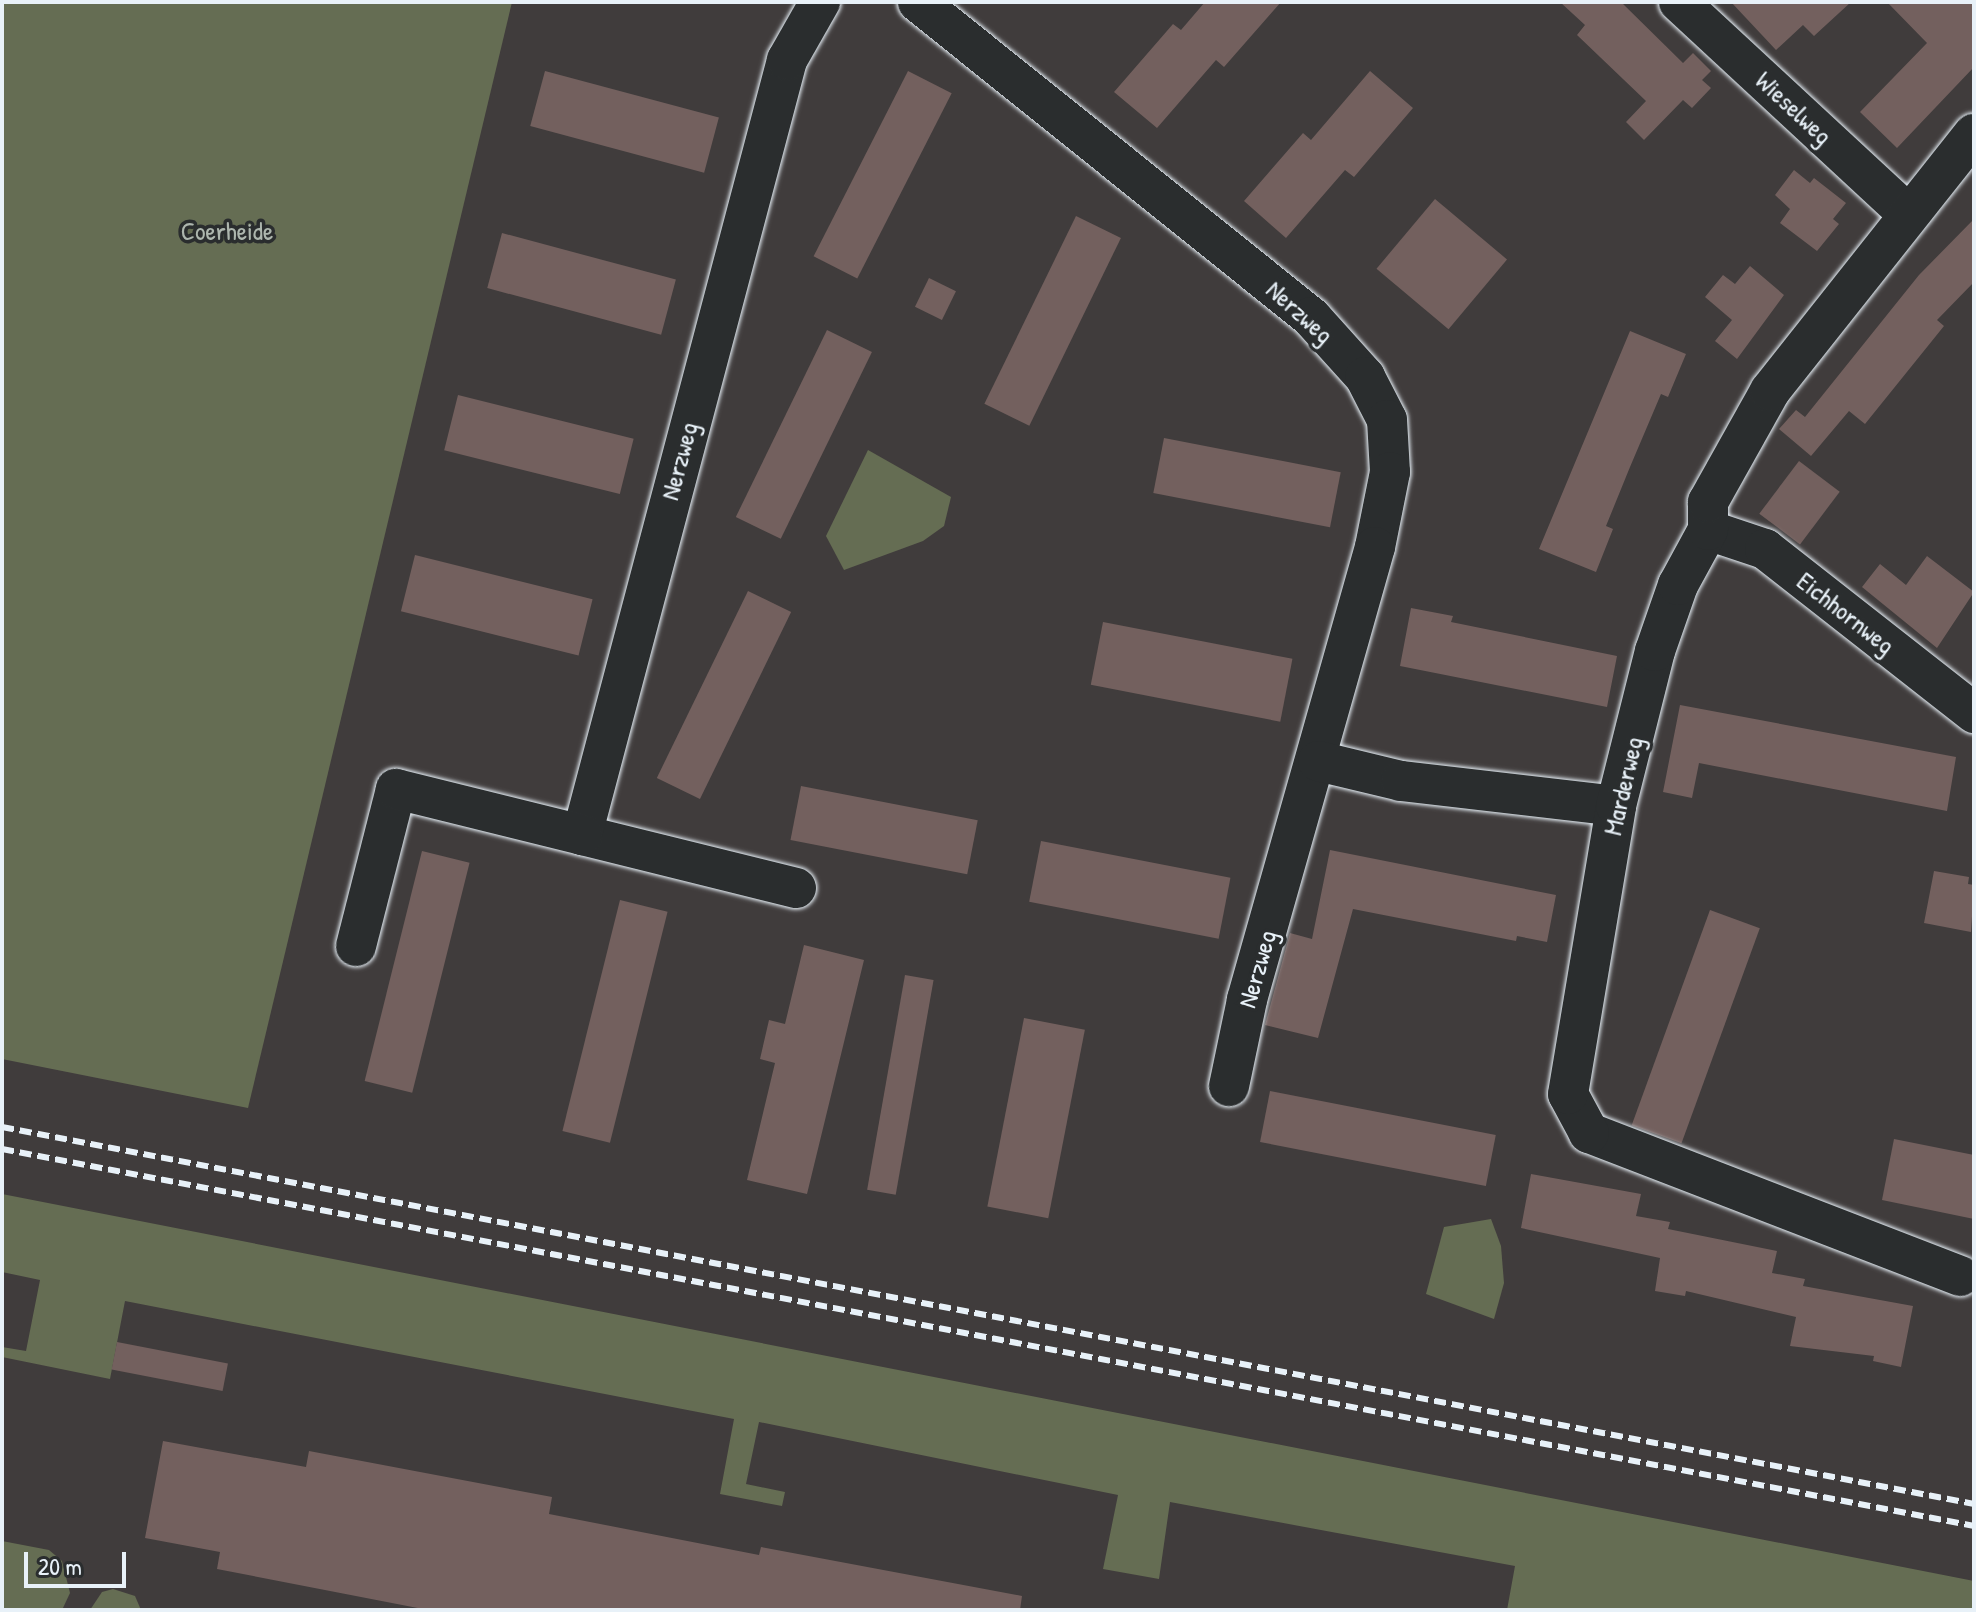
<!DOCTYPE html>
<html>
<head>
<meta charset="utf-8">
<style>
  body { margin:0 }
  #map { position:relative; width:1976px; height:1612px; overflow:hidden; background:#403c3c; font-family:"Patrick Hand",sans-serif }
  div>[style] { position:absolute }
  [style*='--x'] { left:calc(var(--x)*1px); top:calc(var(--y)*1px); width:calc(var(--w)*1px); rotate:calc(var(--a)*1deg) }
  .green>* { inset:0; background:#656d53 }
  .building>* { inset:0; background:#73605e; transform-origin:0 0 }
  .roads { filter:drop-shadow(0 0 2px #e8f1f8) drop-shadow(0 0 2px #e8f1f8) }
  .minor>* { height:40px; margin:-20px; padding:0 20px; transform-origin:20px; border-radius:20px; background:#2a2d2e }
  .rail>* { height:6px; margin-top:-3px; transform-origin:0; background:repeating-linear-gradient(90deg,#e8f1f8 0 12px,transparent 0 18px) }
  span { translate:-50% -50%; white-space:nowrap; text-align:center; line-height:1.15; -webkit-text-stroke:7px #2a2d2e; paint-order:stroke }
  .street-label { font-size:26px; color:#e8f1f8 }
  .park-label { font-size:26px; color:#adb6ae }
  .frame { position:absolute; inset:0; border:4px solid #e8f1f8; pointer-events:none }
  .scale { position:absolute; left:24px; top:1552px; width:102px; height:36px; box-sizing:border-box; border:4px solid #e8f1f8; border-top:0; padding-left:10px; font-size:24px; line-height:28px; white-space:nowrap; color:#e8f1f8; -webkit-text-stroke:6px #2a2d2e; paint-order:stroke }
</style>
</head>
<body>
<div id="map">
  <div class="green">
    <i style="clip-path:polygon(2px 2px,512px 2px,248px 1108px,2px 1059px)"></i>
    <i style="clip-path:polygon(868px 450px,951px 497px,944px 526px,923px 541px,844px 570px,826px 536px)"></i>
    <i style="clip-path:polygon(2px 1194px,1974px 1581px,1974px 1610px,1507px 1610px,1515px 1566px,1170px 1502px,1159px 1579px,1103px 1569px,1118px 1495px,759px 1422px,746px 1484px,785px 1492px,782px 1506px,720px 1494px,734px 1419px,125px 1301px,110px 1379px,2px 1357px,2px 1347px,26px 1351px,40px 1280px,2px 1272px)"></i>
    <i style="clip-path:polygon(1491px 1219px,1501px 1246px,1504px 1283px,1494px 1319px,1426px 1294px,1444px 1227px)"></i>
    <i style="clip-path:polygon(2px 1541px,49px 1550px,62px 1561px,70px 1593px,62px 1610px,2px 1610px)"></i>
    <i style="clip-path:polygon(113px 1589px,135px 1596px,141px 1610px,90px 1610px,102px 1592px)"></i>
  </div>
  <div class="building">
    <i style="clip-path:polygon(1205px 2px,1281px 2px,1224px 67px,1216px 60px,1157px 128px,1114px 92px,1173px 24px,1181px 30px)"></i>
    <i style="clip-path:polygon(1560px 2px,1621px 2px,1683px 63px,1693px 53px,1711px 71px,1702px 80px,1711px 88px,1692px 108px,1683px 100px,1644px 140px,1626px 122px,1646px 101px,1577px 35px,1585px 25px)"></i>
    <i style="clip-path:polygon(1731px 2px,1851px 2px,1814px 36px,1803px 25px,1776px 50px)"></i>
    <i style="clip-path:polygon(1887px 2px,1974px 2px,1974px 67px,1897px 148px,1860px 112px,1927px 43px)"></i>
    <i style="left:545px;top:71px;width:180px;height:57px;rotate:15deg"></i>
    <i style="left:908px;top:71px;width:49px;height:208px;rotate:27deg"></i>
    <i style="clip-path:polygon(1370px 71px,1413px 108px,1354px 177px,1345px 170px,1286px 238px,1244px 201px,1303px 133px,1311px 140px)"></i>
    <i style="clip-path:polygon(1794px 170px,1810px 183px,1814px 178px,1846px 203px,1833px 219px,1839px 224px,1817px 251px,1780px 223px,1790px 209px,1775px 195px)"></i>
    <i style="left:1435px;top:199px;width:94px;height:91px;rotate:40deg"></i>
    <i style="left:1076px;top:216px;width:50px;height:209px;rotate:26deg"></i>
    <i style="clip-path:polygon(1974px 219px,1974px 282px,1937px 320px,1944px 326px,1865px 424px,1849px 411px,1811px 456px,1779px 429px,1796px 410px,1805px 417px,1919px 275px)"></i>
    <i style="left:502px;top:233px;width:180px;height:57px;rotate:15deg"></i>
    <i style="clip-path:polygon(1750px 266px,1784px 295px,1737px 359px,1715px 341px,1732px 320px,1705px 297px,1723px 275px,1735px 284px)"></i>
    <i style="left:929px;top:278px;width:30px;height:32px;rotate:26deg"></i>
    <i style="left:827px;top:330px;width:50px;height:208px;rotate:26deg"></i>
    <i style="clip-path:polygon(1630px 331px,1686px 354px,1668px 397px,1661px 394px,1630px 467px,1606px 526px,1613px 529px,1596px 572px,1539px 549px)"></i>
    <i style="left:458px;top:395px;width:181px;height:57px;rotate:14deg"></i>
    <i style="left:1164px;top:438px;width:180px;height:56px;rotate:11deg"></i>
    <i style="left:1799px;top:461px;width:51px;height:66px;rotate:37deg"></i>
    <i style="left:415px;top:555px;width:183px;height:58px;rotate:14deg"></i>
    <i style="clip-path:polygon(1927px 556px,1974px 592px,1937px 648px,1862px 587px,1880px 564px,1906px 585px)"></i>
    <i style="left:748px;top:591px;width:48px;height:208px;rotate:26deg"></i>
    <i style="clip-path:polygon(1411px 608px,1453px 616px,1451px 622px,1617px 656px,1607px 707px,1400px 666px)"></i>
    <i style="left:1103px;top:622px;width:193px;height:64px;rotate:11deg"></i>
    <i style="clip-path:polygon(1680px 705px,1956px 757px,1947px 811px,1699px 763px,1692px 798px,1663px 792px)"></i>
    <i style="left:801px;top:786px;width:180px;height:55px;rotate:11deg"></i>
    <i style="left:1041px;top:841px;width:193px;height:62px;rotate:11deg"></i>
    <i style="clip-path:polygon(1330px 850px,1556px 895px,1547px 942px,1517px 936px,1516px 941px,1353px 909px,1318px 1038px,1265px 1025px,1290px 933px,1312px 939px)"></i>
    <i style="left:422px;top:851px;width:49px;height:237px;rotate:14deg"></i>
    <i style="clip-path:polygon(1934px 871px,1969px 877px,1968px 884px,1974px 885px,1971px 932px,1924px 923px)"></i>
    <i style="left:620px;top:900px;width:49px;height:238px;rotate:14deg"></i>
    <i style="left:1710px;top:910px;width:53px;height:229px;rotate:20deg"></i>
    <i style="clip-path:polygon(804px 945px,864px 960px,807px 1194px,747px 1180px,775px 1063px,760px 1059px,769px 1020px,785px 1024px)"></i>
    <i style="left:905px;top:975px;width:29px;height:218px;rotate:10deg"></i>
    <i style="left:1024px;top:1018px;width:62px;height:192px;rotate:11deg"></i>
    <i style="left:1270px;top:1091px;width:230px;height:52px;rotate:11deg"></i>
    <i style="clip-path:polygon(1894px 1139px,1974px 1155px,1974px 1219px,1882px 1200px)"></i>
    <i style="clip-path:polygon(1531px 1174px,1641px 1194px,1636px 1216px,1670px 1222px,1668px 1229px,1777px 1251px,1772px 1273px,1805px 1279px,1803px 1286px,1913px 1306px,1901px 1367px,1873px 1361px,1874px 1356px,1790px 1346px,1796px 1317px,1686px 1291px,1685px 1296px,1655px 1291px,1660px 1258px,1521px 1228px)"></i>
    <i style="left:117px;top:1342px;width:113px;height:28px;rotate:11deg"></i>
    <i style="clip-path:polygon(163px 1441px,306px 1467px,309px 1451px,552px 1497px,549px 1514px,759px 1555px,761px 1547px,1022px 1596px,1020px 1610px,428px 1610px,217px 1569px,220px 1552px,145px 1538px)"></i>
  </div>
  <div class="roads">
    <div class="minor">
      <i style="--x:918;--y:2;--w:504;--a:38.71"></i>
      <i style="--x:1311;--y:317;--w:81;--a:48"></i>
      <i style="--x:1365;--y:377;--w:48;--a:62.9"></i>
      <i style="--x:1387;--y:420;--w:52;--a:86.7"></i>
      <i style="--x:1390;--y:472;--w:76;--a:101.3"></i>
      <i style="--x:1375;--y:547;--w:471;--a:105.8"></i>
      <i style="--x:1247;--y:1000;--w:88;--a:101.8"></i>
      <i style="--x:1679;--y:2;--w:312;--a:42.8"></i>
      <i style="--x:1708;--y:530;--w:60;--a:18.4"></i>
      <i style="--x:1765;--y:549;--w:266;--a:38.1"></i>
      <i style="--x:1318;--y:761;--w:85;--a:13.5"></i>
      <i style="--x:1401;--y:781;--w:216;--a:6.6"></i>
      <i style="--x:796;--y:888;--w:220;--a:-166.1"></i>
      <i style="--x:582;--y:835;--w:802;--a:-75.18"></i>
      <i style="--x:787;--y:60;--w:67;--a:-60.4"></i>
      <i style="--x:356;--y:946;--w:162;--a:-75.7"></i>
      <i style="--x:396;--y:789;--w:192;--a:13.9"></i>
      <i style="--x:1960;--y:1276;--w:398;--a:-158.9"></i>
      <i style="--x:1589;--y:1133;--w:44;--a:-118.3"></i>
      <i style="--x:1568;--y:1094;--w:292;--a:-80.5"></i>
      <i style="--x:1616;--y:806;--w:160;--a:-75.9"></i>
      <i style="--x:1655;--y:651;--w:70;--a:-70.8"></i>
      <i style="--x:1678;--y:585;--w:63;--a:-61.4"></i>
      <i style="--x:1708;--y:530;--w:28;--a:-90"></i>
      <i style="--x:1708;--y:502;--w:127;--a:-60.8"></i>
      <i style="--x:1770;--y:391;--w:328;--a:-51.6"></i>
    </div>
  </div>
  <div class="rail">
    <i style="--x:2;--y:1127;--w:2008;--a:10.82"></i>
    <i style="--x:2;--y:1149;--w:2008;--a:10.82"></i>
  </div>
  <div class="street-label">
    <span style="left:1794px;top:108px;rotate:43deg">Wieselweg</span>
    <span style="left:1300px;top:312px;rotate:42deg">Nerzweg</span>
    <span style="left:679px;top:461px;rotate:-75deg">Nerzweg</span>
    <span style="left:1846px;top:613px;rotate:38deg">Eichhornweg</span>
    <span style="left:1623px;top:786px;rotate:-77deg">Marderweg</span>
    <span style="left:1257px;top:969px;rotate:-74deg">Nerzweg</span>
  </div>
  <div class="park-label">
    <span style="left:227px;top:231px">Coerheide</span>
  </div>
  <div class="frame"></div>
  <div class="scale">20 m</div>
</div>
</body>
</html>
